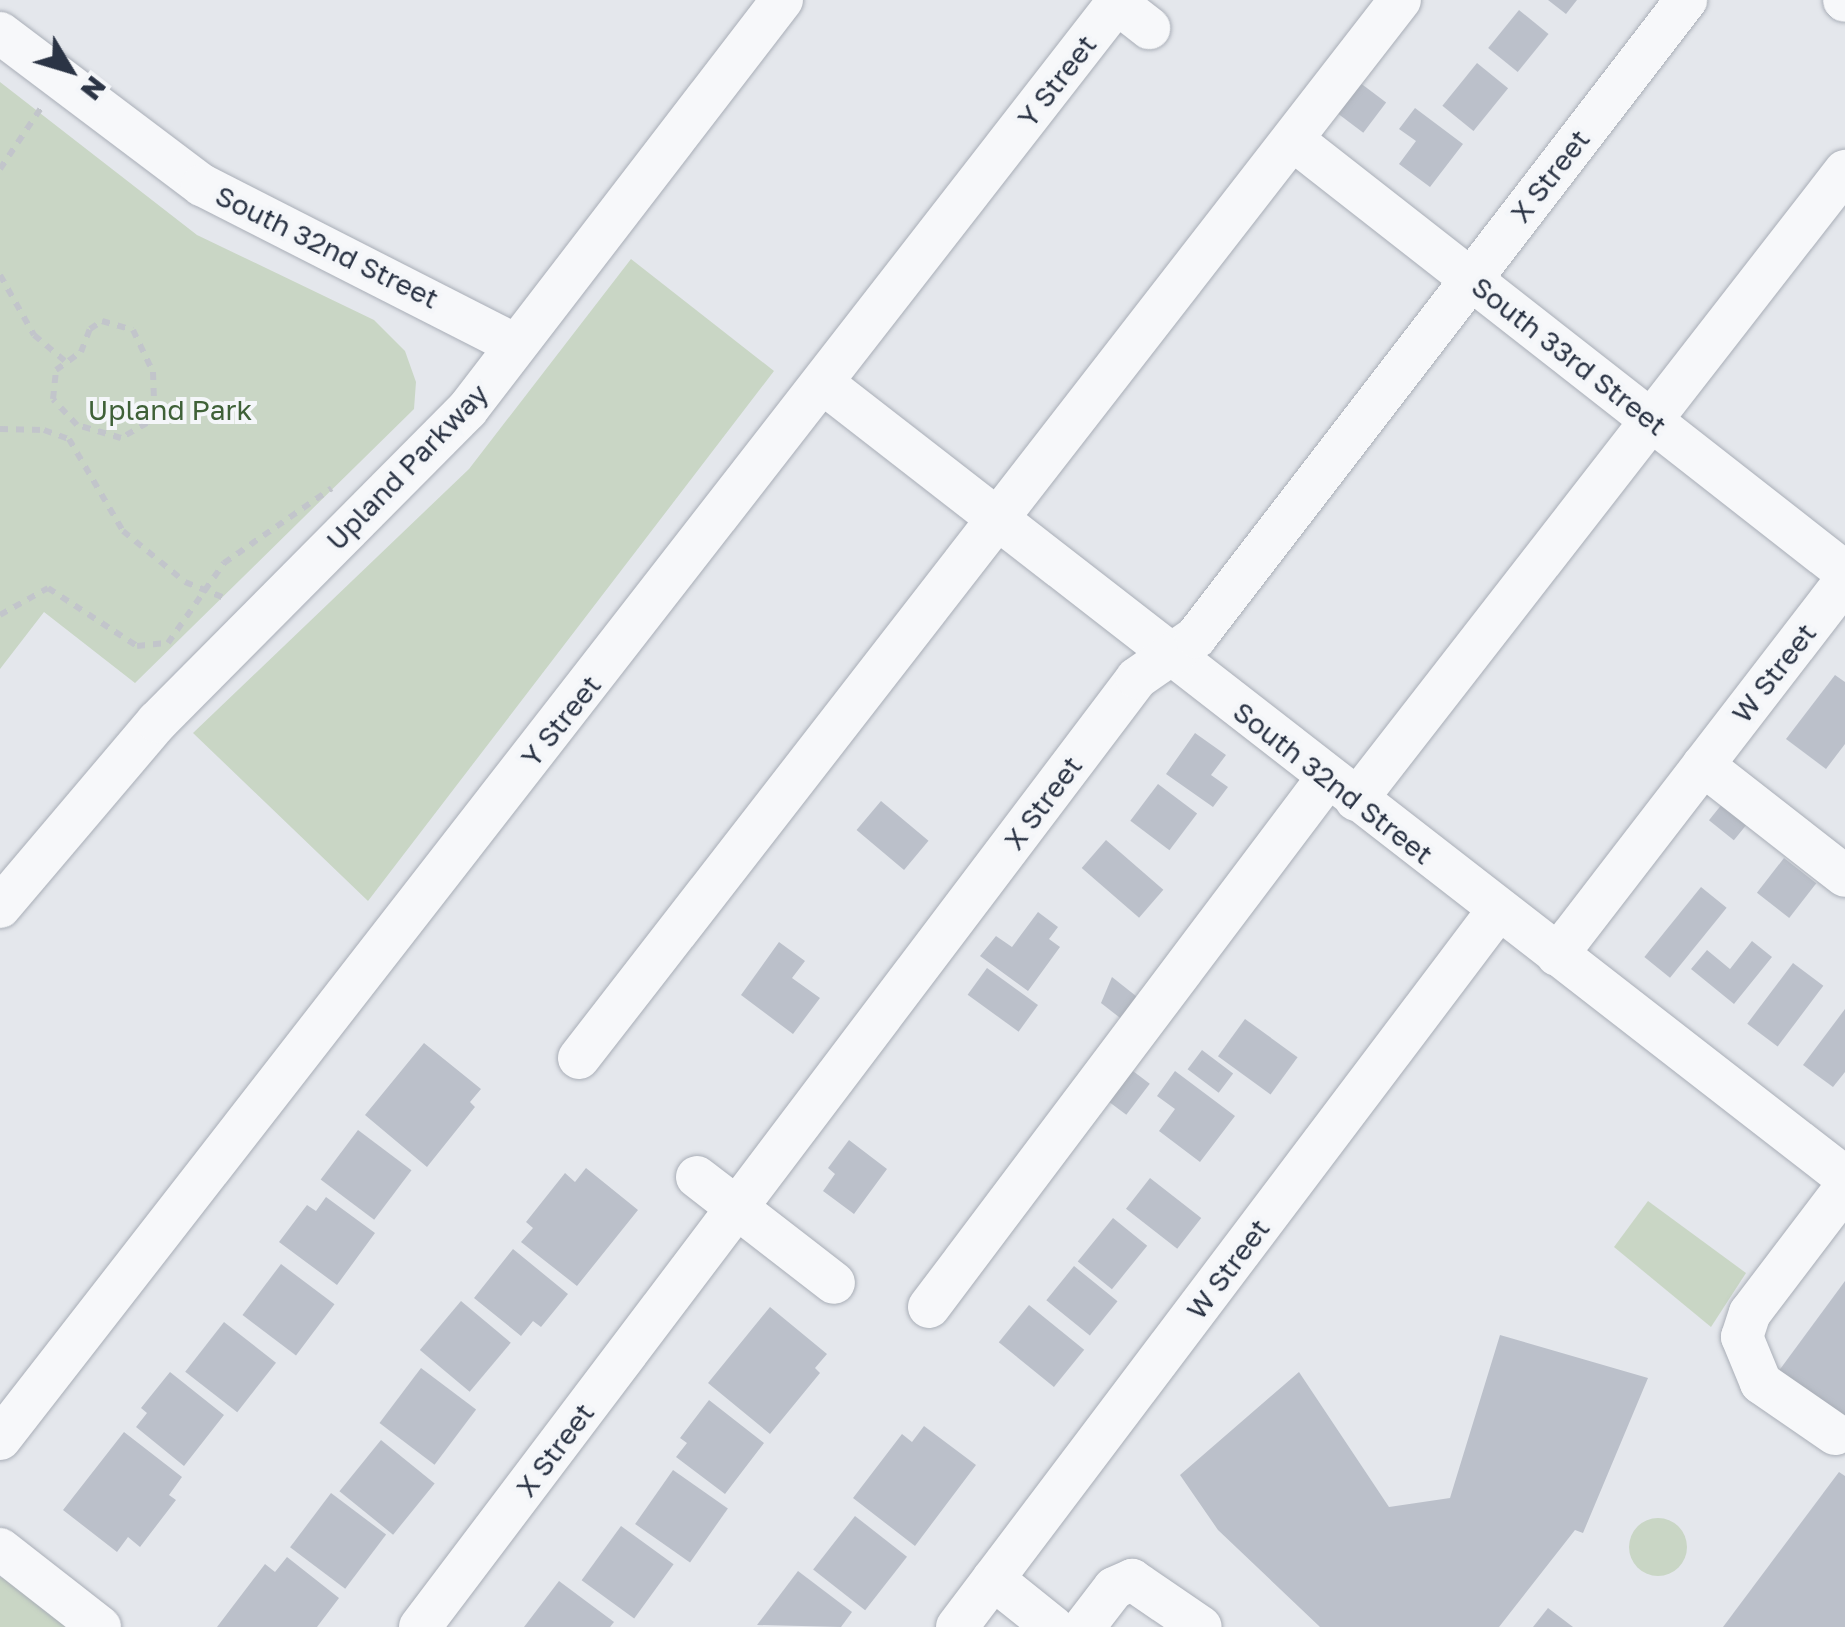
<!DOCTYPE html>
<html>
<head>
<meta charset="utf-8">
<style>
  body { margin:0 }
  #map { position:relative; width:1845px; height:1627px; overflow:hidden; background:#e4e7ec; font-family:"Golos Text",sans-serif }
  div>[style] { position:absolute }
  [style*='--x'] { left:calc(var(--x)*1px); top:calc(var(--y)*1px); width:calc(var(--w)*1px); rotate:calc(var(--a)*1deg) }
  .green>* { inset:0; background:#c9d6c5 }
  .round { border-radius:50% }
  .building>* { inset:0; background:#bbc0ca; transform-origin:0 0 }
  .path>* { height:6px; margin-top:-3px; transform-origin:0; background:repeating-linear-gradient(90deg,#c2c5cb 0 8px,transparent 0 16px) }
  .roads { filter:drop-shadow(0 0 2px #a9aeb7) drop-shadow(0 0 2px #a9aeb7) }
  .minor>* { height:42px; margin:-21px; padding:0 21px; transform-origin:21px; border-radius:21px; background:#f7f8fa }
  span { translate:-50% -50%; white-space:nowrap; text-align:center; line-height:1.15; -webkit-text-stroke:8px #f4f6f9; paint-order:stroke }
  .street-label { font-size:28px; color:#2b3445 }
  .park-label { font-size:28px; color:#3f6138 }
  .north { position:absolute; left:20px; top:20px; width:100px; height:100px; -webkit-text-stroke:8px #f4f6f9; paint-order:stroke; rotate:128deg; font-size:28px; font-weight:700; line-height:40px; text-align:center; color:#2b3445 }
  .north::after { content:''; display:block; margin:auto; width:35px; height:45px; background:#2b3445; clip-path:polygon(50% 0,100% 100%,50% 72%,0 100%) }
</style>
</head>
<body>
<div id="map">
  <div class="green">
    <i style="clip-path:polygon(0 82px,197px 235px,374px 320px,405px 351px,416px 382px,414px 409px,135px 683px,44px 612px,0 669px)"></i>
    <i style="clip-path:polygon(631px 259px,774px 371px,368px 901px,193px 733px,469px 469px)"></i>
    <i style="clip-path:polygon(1648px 1201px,1746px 1273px,1711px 1327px,1614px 1247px)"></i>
    <i class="round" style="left:1629px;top:1518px;width:58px;height:58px"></i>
    <i style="clip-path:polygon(0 1577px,10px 1581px,68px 1627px,0 1627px)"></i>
  </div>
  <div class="building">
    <i style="clip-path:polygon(1548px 0,1577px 0,1566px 14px)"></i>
    <i style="left:1519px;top:10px;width:38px;height:49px;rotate:39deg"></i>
    <i style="left:1477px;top:63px;width:40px;height:55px;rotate:39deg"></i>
    <i style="left:1355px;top:79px;width:39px;height:38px;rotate:37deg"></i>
    <i style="clip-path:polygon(1415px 108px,1463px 144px,1430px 187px,1399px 164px,1416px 141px,1399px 129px)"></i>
    <i style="clip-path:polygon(1835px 675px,1845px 682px,1845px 744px,1826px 769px,1786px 739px)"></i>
    <i style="clip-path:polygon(1195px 733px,1226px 755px,1211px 775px,1228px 787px,1213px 807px,1166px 774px)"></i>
    <i style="left:1158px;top:784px;width:49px;height:46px;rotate:37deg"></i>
    <i style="left:1731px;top:793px;width:32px;height:35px;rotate:39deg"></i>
    <i style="left:881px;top:801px;width:62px;height:38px;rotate:40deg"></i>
    <i style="left:1106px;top:840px;width:76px;height:37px;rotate:41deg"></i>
    <i style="left:1784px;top:858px;width:41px;height:44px;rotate:38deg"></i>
    <i style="left:1701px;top:887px;width:33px;height:90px;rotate:39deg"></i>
    <i style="clip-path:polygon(1038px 912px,1058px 927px,1049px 939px,1060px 947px,1028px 991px,980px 956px,996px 936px,1012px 947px)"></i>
    <i style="clip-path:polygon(1752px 941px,1772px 957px,1734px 1004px,1691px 969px,1707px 950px,1730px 969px)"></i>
    <i style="clip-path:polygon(779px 942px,805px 961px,792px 978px,820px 998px,793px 1034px,741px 995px)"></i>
    <i style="left:1793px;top:963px;width:38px;height:76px;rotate:37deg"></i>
    <i style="left:987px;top:968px;width:63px;height:33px;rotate:36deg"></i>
    <i style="clip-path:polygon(1112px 977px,1141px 1000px,1124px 1021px,1101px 1003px)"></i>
    <i style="clip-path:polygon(1845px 1009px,1845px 1072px,1833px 1087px,1803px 1065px)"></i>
    <i style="left:1245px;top:1019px;width:65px;height:46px;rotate:36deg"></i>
    <i style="clip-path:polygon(424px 1043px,481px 1089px,470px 1102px,475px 1107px,427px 1167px,365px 1115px)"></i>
    <i style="left:1202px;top:1050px;width:39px;height:24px;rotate:37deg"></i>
    <i style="left:1129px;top:1068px;width:26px;height:39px;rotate:37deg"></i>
    <i style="clip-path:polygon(1175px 1071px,1235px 1116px,1200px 1162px,1159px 1131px,1175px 1109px,1157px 1096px)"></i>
    <i style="left:358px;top:1130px;width:67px;height:62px;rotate:37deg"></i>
    <i style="clip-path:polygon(849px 1140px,887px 1169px,854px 1214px,823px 1191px,835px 1174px,828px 1168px)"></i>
    <i style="clip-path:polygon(586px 1168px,638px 1210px,577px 1286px,521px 1242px,533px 1228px,526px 1222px,565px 1173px,575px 1182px)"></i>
    <i style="left:1150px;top:1178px;width:65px;height:39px;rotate:38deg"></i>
    <i style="clip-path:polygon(326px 1197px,375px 1233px,337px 1285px,279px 1242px,307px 1205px,316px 1211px)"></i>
    <i style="left:1113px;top:1218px;width:44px;height:56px;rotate:39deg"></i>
    <i style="clip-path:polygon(513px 1249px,568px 1294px,541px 1327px,533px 1321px,521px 1336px,474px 1298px)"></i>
    <i style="left:281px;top:1264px;width:67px;height:64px;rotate:37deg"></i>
    <i style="left:1074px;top:1266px;width:56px;height:44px;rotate:39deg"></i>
    <i style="clip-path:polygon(1845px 1281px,1845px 1426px,1775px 1376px)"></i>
    <i style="left:461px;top:1301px;width:65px;height:64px;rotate:40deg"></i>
    <i style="left:1029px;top:1305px;width:71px;height:48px;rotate:39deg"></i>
    <i style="clip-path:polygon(770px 1307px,827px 1354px,815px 1368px,820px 1373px,770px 1434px,708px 1383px)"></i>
    <i style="left:224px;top:1322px;width:66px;height:63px;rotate:38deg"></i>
    <i style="clip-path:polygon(1500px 1335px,1648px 1378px,1583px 1533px,1575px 1530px,1499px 1627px,1320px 1627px,1218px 1530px,1180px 1475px,1299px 1372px,1389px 1507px,1450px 1498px)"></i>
    <i style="left:421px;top:1368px;width:69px;height:69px;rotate:37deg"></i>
    <i style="clip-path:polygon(170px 1372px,224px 1415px,184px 1466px,136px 1427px,147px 1413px,141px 1408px)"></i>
    <i style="clip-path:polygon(709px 1400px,764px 1443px,725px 1494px,676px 1457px,687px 1443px,680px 1438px)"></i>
    <i style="clip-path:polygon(924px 1426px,976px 1465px,915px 1546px,853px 1498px,902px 1434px,912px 1442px)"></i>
    <i style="clip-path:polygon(124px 1432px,182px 1477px,169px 1495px,176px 1500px,140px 1547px,128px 1537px,117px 1552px,63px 1510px)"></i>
    <i style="left:381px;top:1440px;width:69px;height:66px;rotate:39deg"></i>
    <i style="left:673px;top:1470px;width:67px;height:66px;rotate:35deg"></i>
    <i style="clip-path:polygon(1839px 1472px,1845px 1476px,1845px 1627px,1723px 1627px)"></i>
    <i style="left:331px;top:1493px;width:69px;height:68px;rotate:37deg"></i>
    <i style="left:855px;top:1516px;width:66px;height:68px;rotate:38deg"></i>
    <i style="left:621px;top:1526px;width:65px;height:67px;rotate:36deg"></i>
    <i style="clip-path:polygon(287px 1557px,339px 1598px,317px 1627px,217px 1627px,265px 1564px,275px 1572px)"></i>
    <i style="clip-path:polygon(798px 1571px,852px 1612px,841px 1627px,757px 1625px)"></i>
    <i style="clip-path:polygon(559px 1581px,614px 1622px,610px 1627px,524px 1627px)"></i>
    <i style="clip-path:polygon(1548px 1608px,1573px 1627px,1533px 1627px)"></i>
  </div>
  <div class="path">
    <i style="--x:0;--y:169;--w:73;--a:-56.1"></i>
    <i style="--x:0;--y:275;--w:69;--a:60.5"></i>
    <i style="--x:34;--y:335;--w:40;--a:40"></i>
    <i style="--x:102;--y:321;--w:32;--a:16"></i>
    <i style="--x:133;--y:330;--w:47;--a:64.5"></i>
    <i style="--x:153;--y:372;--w:36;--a:88"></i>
    <i style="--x:154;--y:408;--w:17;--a:115"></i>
    <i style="--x:147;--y:423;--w:30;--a:150"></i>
    <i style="--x:121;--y:438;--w:46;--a:-163.5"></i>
    <i style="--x:77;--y:425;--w:35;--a:-133"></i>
    <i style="--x:53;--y:399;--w:29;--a:-84"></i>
    <i style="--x:56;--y:370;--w:31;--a:-36"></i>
    <i style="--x:81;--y:352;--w:25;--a:-69"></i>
    <i style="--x:90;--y:329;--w:14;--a:-34"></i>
    <i style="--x:0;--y:429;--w:44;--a:1.3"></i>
    <i style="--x:44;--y:430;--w:27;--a:20"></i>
    <i style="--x:69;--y:439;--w:107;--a:59.6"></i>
    <i style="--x:123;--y:531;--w:80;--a:39.4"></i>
    <i style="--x:185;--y:582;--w:45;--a:22"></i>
    <i style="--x:0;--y:615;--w:55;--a:-29.4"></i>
    <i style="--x:48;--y:588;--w:106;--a:33.1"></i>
    <i style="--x:137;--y:646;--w:31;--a:-6"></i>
    <i style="--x:168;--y:643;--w:98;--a:-55"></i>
    <i style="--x:224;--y:563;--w:131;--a:-34.8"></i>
  </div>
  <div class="roads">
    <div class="minor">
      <i style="--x:1844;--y:0;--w:1;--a:45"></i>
      <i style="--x:1117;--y:3;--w:41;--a:38"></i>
      <i style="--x:0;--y:33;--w:253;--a:37"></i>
      <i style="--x:202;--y:185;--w:352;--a:27"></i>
      <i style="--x:1293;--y:140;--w:701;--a:38.05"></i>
      <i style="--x:824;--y:384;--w:1293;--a:37.84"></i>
      <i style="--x:1703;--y:765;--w:180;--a:38"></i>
      <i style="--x:1356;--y:800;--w:797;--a:-52.14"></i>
      <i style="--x:0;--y:907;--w:243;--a:-49.7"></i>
      <i style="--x:157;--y:722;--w:440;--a:-45.2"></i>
      <i style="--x:467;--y:410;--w:517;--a:-52.47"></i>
      <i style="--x:1557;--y:955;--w:472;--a:-52.4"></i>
      <i style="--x:579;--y:1058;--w:1339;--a:-52.19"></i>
      <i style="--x:697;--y:1177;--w:173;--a:37.7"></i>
      <i style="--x:929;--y:1307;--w:662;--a:-53.04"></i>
      <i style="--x:1835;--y:1434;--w:90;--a:-145.4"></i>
      <i style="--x:1761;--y:1383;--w:50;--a:-112.4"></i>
      <i style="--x:1742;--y:1337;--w:25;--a:-72"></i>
      <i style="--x:1750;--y:1313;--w:157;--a:-52.8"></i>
      <i style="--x:0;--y:1439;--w:1823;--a:-52.13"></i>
      <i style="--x:0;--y:1549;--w:127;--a:38"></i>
      <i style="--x:993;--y:1579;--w:77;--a:38.7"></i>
      <i style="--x:420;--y:1627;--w:1189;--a:-52.93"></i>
      <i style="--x:1137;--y:678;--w:72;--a:-34.8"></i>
      <i style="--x:1196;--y:637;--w:804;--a:-52.43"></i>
      <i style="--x:957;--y:1627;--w:898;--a:-52.96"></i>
      <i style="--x:1084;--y:1627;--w:49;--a:-52.4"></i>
      <i style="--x:1114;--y:1588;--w:20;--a:-24"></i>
      <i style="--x:1132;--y:1580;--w:83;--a:34.3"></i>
    </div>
  </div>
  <div class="street-label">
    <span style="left:1057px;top:81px;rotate:-52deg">Y Street</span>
    <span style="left:1550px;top:176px;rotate:-52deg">X Street</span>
    <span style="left:327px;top:247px;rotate:26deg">South 32nd Street</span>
    <span style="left:1569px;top:356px;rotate:38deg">South 33rd Street</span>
    <span style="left:407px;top:467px;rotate:-46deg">Upland Parkway</span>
    <span style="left:1774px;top:673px;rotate:-52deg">W Street</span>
    <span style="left:561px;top:721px;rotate:-51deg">Y Street</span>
    <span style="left:1333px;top:783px;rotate:38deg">South 32nd Street</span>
    <span style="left:1043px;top:803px;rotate:-53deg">X Street</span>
    <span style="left:1228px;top:1269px;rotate:-53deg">W Street</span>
    <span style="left:555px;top:1450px;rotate:-53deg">X Street</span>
  </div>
  <div class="park-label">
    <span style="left:170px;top:410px">Upland Park</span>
  </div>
  <div class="north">N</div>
</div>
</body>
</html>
